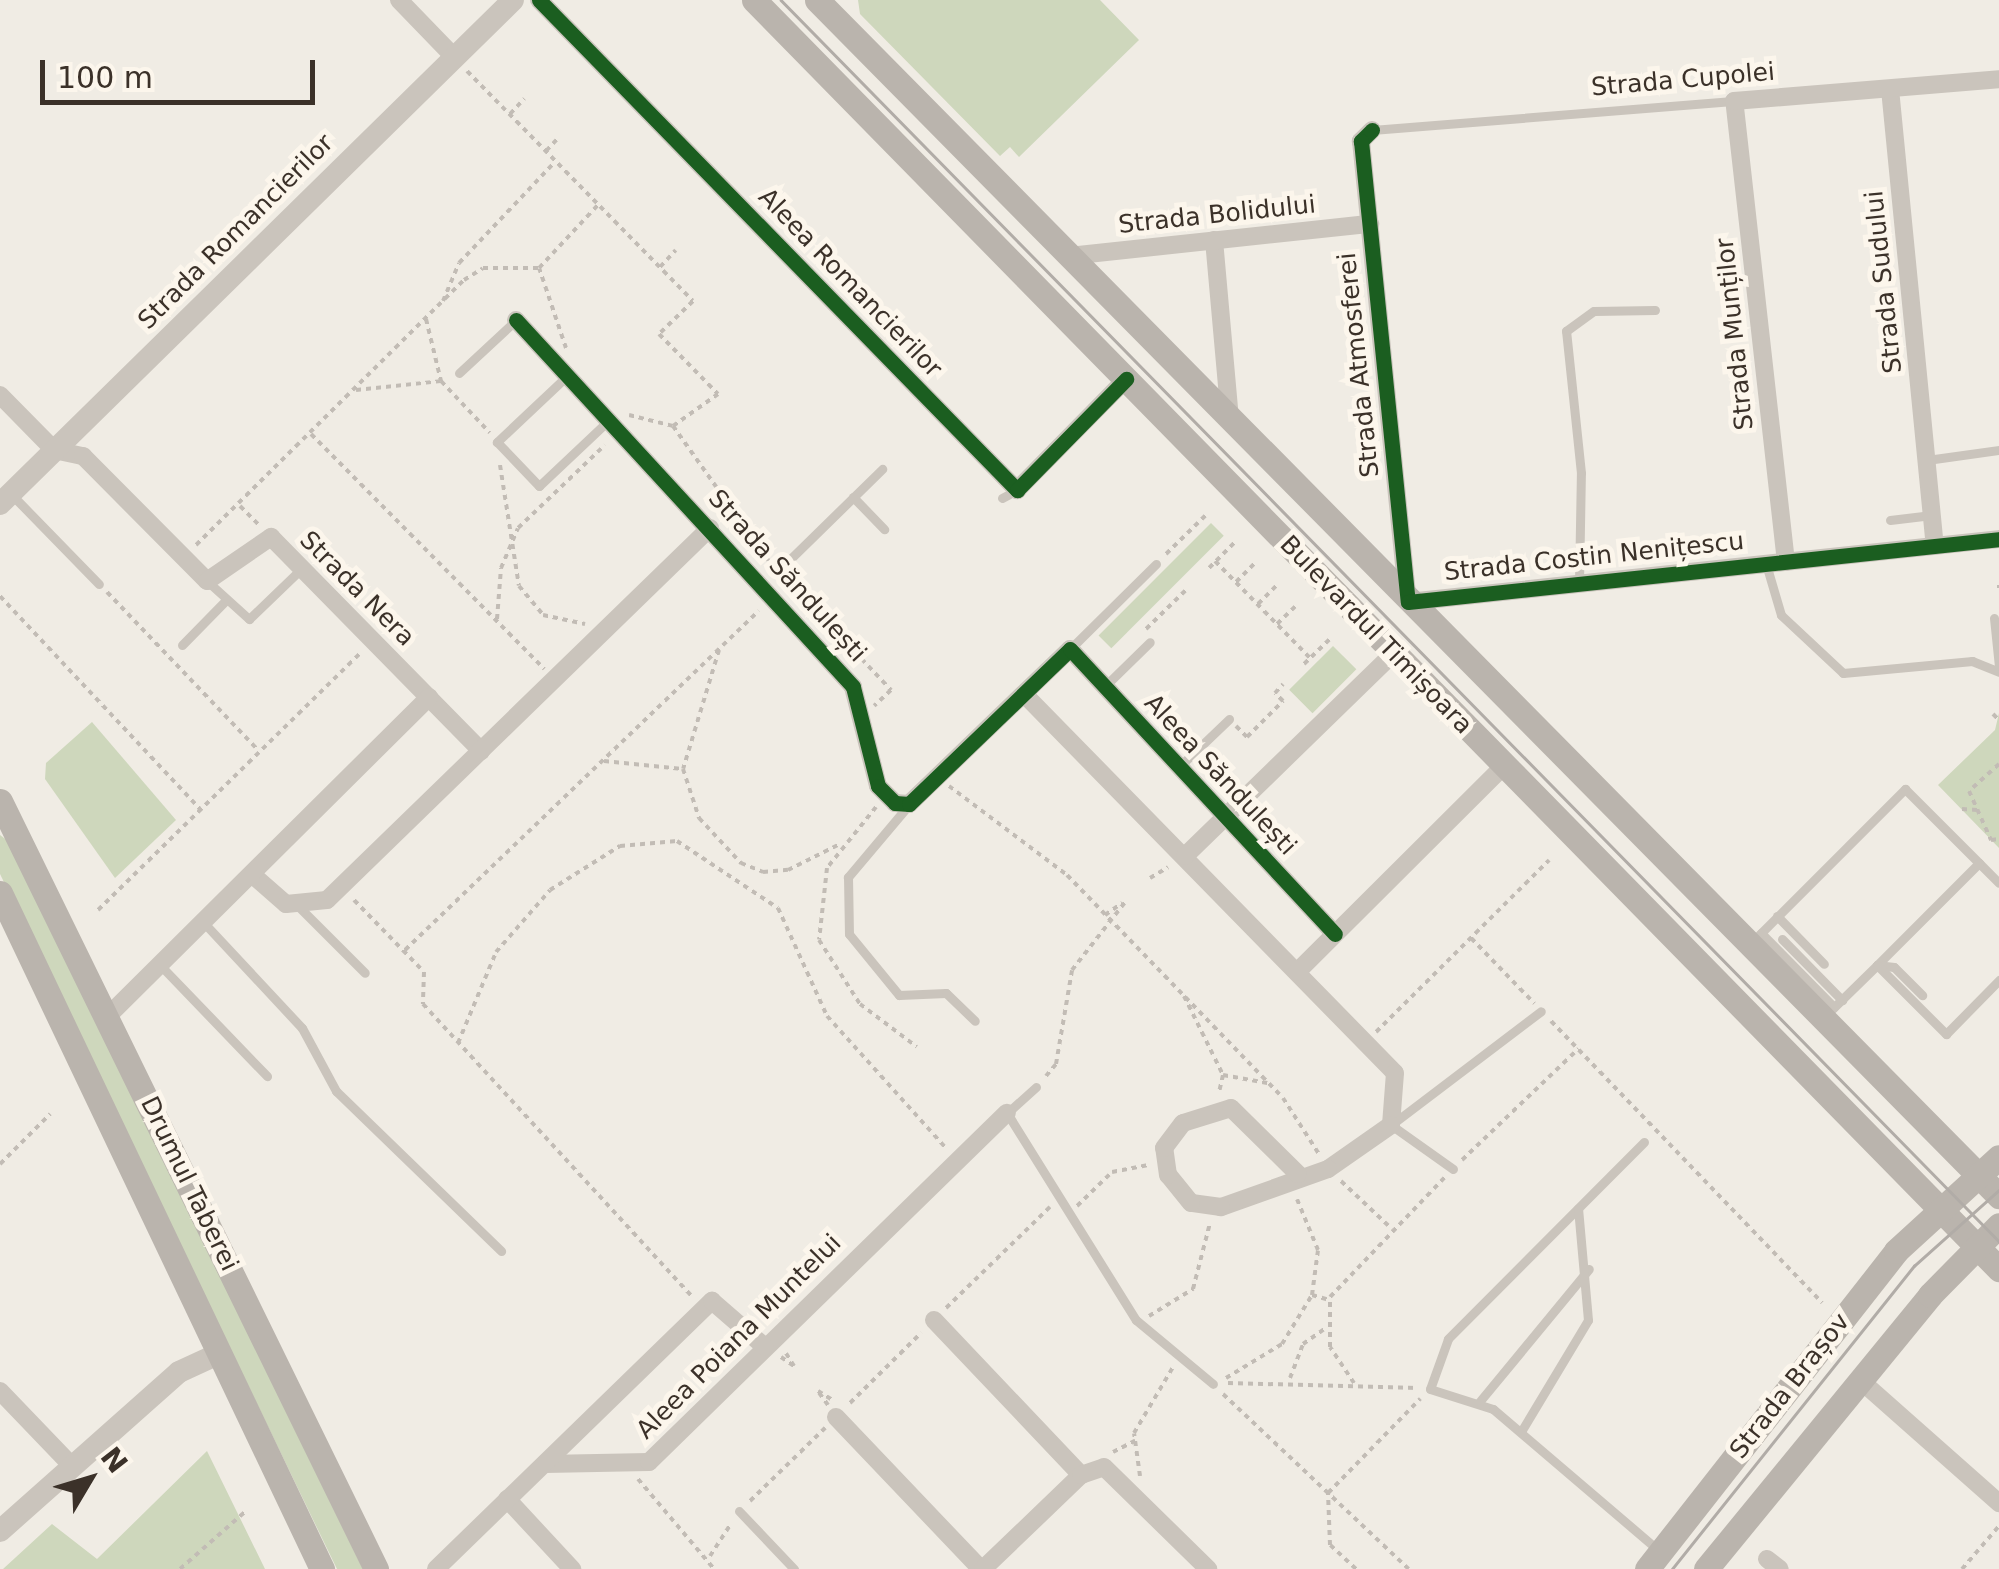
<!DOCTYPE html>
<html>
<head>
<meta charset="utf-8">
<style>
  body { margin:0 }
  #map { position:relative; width:1999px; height:1569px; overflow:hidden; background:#f0ece4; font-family:"DejaVu Sans",sans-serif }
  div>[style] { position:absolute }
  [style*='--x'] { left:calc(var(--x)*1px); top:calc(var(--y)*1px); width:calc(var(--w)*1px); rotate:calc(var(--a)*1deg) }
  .green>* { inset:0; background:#ced7bc; transform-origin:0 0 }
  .path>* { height:4px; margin-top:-2px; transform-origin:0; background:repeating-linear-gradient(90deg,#c2bcb5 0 5px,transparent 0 10px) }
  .service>* { height:9px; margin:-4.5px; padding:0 4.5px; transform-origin:4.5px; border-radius:4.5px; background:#cac4bc }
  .minor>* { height:18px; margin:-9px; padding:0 9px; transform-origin:9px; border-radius:9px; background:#cac4bc }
  .tertiary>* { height:22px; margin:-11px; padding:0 11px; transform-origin:11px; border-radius:11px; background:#cac4bc }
  .secondary>* { height:25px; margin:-12.5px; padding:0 12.5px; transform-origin:12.5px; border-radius:12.5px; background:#bab4ad }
  .tram>* { height:2.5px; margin:-1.25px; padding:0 1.25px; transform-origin:1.25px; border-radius:1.25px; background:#b1aca7 }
  .cycleway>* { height:15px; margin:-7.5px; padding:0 7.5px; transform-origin:7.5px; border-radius:7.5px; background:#1b5e20 }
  span { translate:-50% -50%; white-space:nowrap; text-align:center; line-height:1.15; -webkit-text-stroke:10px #fcf6ec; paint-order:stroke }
  .street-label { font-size:25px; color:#3b3129 }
  .north { position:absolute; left:40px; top:1429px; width:100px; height:100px; -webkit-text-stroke:8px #fcf6ec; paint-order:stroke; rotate:52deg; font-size:28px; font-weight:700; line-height:40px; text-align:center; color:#3b3129 }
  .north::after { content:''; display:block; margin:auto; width:35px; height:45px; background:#3b3129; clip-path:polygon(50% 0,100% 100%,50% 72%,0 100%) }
  .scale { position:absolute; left:40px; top:60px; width:275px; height:45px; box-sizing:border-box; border:5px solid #3b3129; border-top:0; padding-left:12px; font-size:30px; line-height:35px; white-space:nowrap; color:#3b3129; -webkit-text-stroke:8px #fcf6ec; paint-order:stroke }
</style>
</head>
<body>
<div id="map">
  <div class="green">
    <i style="clip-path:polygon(858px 0,1100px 0,1139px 40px,1019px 157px,1010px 147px,1000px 156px,860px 14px)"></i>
    <i style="left:1211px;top:523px;width:18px;height:159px;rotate:45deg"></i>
    <i style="left:1333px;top:646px;width:33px;height:62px;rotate:45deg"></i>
    <i style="clip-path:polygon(1999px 713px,1999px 848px,1938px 785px,1995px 730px)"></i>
    <i style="clip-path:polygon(92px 722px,176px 820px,115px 878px,45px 779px,46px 763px)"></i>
    <i style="clip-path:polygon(0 835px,8px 841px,363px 1569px,337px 1569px,0 874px)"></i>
    <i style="clip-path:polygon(207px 1451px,265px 1569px,3px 1569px,52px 1524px,97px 1559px)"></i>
  </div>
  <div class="path">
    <i style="--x:467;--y:71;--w:322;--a:45.5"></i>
    <i style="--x:693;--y:301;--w:47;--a:135.9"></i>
    <i style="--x:659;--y:334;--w:84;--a:45.5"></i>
    <i style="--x:718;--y:394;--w:55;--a:144.6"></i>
    <i style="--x:673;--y:426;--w:166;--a:54.6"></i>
    <i style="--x:510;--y:114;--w:21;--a:-47"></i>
    <i style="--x:546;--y:151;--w:19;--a:-47"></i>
    <i style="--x:660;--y:267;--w:23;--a:-47"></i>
    <i style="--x:443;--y:301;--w:41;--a:-67.2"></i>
    <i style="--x:459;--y:263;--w:138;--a:-46.5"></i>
    <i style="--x:426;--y:319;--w:64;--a:76.4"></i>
    <i style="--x:441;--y:381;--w:71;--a:46.7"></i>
    <i style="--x:566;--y:348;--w:84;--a:-108.6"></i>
    <i style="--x:539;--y:268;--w:86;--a:-46.9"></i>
    <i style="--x:356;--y:390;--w:85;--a:-6"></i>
    <i style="--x:629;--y:415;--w:45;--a:14"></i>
    <i style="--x:311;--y:434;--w:331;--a:45.2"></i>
    <i style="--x:500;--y:465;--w:122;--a:81.1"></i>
    <i style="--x:519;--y:586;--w:38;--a:50"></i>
    <i style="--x:543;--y:615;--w:43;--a:12.1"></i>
    <i style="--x:240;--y:506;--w:28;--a:45"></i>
    <i style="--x:196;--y:545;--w:377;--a:-44.7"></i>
    <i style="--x:464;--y:280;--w:22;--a:-32"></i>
    <i style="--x:483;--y:268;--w:56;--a:0"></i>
    <i style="--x:1166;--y:554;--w:59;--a:-44.3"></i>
    <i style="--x:1215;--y:561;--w:136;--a:45.6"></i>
    <i style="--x:1209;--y:568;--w:38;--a:-45"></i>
    <i style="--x:786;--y:579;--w:153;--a:46.6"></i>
    <i style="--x:891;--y:690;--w:23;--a:137"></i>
    <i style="--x:1236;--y:582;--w:28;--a:-45"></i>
    <i style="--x:1999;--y:585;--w:3;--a:90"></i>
    <i style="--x:107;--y:592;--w:220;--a:46.3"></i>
    <i style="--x:0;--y:596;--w:292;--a:46.8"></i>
    <i style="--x:1258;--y:604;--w:28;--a:-45"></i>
    <i style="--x:497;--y:619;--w:51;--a:-85.5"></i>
    <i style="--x:501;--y:568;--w:43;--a:-67"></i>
    <i style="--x:518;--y:528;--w:120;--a:-43.7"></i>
    <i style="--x:1277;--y:624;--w:29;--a:-44"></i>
    <i style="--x:1146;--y:629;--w:59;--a:-44.3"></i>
    <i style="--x:719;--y:650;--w:124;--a:106.8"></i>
    <i style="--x:683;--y:769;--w:52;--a:71.9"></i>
    <i style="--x:699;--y:818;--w:62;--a:47"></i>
    <i style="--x:741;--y:863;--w:24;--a:22"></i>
    <i style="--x:763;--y:872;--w:25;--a:-5"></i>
    <i style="--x:788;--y:870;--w:58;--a:-26.6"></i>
    <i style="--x:1304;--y:664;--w:37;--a:-44"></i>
    <i style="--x:1993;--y:714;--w:8;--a:45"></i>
    <i style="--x:1236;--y:726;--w:16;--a:45"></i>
    <i style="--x:1247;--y:737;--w:51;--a:-45"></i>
    <i style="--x:1283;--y:701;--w:11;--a:-135"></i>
    <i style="--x:1275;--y:693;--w:12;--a:-48"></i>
    <i style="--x:604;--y:761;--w:79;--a:5.8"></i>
    <i style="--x:1999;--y:764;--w:40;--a:138"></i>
    <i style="--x:1969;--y:791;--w:54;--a:65.8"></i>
    <i style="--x:1991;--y:840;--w:8;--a:-7"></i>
    <i style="--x:949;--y:786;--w:148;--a:37"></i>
    <i style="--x:1067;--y:875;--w:310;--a:45.9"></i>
    <i style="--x:1283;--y:1098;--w:67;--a:57.3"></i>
    <i style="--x:876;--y:807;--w:78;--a:128.8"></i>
    <i style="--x:827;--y:868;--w:72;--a:96.3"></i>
    <i style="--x:819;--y:940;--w:76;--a:57.4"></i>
    <i style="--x:860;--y:1004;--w:71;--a:37"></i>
    <i style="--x:1962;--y:809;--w:15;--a:4"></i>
    <i style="--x:1150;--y:878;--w:21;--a:-31"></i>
    <i style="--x:354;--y:900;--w:100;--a:45.8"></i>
    <i style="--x:424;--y:972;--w:32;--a:92"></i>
    <i style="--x:423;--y:1004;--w:398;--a:47.4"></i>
    <i style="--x:98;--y:910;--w:366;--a:-44.4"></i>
    <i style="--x:1105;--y:915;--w:21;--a:-35"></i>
    <i style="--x:1471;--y:938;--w:91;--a:45.9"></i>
    <i style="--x:405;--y:950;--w:490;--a:-43.8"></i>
    <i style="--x:1184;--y:996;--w:88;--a:63.7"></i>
    <i style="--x:1223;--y:1075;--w:17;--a:103"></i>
    <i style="--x:1551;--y:1021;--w:391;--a:46.1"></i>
    <i style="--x:1376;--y:1032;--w:244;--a:-44.8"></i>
    <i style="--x:458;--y:1043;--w:99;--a:-67.3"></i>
    <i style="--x:496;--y:952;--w:82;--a:-48.9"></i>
    <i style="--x:550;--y:890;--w:83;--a:-32.2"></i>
    <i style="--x:620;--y:846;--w:57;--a:-5"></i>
    <i style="--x:677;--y:841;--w:121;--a:33.6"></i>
    <i style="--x:778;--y:908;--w:119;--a:65.6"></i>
    <i style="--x:827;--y:1016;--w:178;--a:48"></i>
    <i style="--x:1223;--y:1075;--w:45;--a:10.3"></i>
    <i style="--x:1046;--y:1076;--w:16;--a:-50"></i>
    <i style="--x:1056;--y:1064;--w:95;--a:-80.3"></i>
    <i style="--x:1072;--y:970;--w:88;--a:-52"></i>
    <i style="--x:1462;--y:1160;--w:161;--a:-43.7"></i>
    <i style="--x:0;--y:1164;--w:71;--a:-45"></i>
    <i style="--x:1341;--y:1181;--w:70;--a:43.3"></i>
    <i style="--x:1077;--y:1206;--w:49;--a:-44.2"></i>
    <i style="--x:1112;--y:1172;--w:37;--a:-11"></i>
    <i style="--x:1312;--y:1295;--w:19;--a:16"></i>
    <i style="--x:946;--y:1308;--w:145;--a:-44.2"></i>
    <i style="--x:1149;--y:1316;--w:52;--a:-31.5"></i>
    <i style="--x:1193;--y:1289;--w:68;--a:-75.6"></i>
    <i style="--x:781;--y:1357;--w:16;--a:35"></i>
    <i style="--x:794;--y:1366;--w:15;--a:-122"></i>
    <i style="--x:1226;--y:1378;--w:66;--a:-31.3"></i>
    <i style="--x:1282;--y:1344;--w:57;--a:-58.5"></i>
    <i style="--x:1312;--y:1295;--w:45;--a:-82.4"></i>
    <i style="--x:1318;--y:1250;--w:55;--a:-112.4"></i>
    <i style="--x:1290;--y:1378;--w:36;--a:-69"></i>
    <i style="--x:1303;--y:1344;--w:28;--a:-35"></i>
    <i style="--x:1228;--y:1383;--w:190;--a:1.5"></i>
    <i style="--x:1354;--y:1383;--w:43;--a:-123.7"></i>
    <i style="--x:1330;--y:1347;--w:50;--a:-90"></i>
    <i style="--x:1330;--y:1297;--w:166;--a:-46.2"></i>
    <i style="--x:1223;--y:1394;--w:255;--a:43.3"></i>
    <i style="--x:850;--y:1403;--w:100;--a:-44.6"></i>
    <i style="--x:828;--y:1405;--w:17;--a:-126"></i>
    <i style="--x:818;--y:1391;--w:19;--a:32"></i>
    <i style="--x:1113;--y:1452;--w:25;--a:-27"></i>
    <i style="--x:1140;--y:1476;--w:43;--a:-97.9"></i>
    <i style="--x:1134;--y:1433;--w:77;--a:-59.4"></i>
    <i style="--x:638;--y:1479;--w:118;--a:49.8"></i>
    <i style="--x:750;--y:1501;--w:105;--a:-44.2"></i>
    <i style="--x:710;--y:1556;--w:38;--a:-57"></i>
    <i style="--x:180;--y:1569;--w:89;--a:-41.4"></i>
    <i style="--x:1356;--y:1569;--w:35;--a:-137"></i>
    <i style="--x:1330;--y:1545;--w:52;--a:-92.2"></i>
    <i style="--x:1328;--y:1493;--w:132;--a:-45.6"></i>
    <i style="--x:1962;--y:1569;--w:57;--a:-49.3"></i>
  </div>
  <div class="service">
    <i style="--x:1372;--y:130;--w:362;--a:-4.6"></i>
    <i style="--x:459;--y:373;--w:76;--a:-42.9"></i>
    <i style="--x:568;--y:375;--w:98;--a:136.7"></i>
    <i style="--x:497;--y:442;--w:61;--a:46.3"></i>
    <i style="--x:539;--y:486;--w:95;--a:-43.3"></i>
    <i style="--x:1927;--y:460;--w:73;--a:-7.9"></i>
    <i style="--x:13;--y:496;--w:123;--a:45.7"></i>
    <i style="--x:853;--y:497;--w:45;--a:45.9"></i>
    <i style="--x:1002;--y:498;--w:17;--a:-28"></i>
    <i style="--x:1890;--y:520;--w:42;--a:-6.8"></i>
    <i style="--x:1766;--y:564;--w:53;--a:73.6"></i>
    <i style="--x:1781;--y:615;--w:85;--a:43.1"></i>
    <i style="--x:1843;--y:673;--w:130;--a:-5.3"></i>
    <i style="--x:1972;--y:661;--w:29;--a:22"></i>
    <i style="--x:778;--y:571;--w:146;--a:-44.4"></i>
    <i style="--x:207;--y:581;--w:57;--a:42.1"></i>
    <i style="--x:249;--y:619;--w:74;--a:-43.9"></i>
    <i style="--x:1579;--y:583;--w:110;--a:-89"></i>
    <i style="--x:1581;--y:473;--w:143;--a:-96"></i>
    <i style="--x:1566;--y:331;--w:34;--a:-36"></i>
    <i style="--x:1594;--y:311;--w:61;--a:-0.9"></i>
    <i style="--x:1994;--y:618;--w:48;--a:84.1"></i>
    <i style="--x:182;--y:645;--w:63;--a:-45.6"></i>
    <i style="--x:1070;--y:649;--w:121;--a:-44.7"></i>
    <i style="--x:1104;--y:687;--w:64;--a:-44.4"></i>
    <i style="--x:1180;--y:766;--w:68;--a:-43.8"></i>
    <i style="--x:907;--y:807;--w:92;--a:130.1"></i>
    <i style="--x:848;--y:877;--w:57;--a:89"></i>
    <i style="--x:849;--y:934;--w:79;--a:50.7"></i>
    <i style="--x:899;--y:995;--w:47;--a:-2.4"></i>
    <i style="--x:946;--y:993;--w:40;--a:44"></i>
    <i style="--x:1979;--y:863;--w:28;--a:45"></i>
    <i style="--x:299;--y:907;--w:93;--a:45"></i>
    <i style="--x:1777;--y:916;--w:67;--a:45.6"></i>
    <i style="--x:205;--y:924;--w:142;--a:47"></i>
    <i style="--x:302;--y:1028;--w:72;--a:61.6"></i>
    <i style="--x:336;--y:1091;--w:230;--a:44.1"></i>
    <i style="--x:1761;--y:933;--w:104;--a:45.4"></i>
    <i style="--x:1782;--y:939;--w:86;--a:45.5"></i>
    <i style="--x:1754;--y:940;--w:214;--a:-45"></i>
    <i style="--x:1905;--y:789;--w:105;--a:45"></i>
    <i style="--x:1979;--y:863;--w:144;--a:135"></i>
    <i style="--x:1877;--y:965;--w:17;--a:7"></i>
    <i style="--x:1894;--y:967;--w:40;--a:45"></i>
    <i style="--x:161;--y:966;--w:153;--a:46.1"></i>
    <i style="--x:1825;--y:1016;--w:73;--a:-44.4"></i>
    <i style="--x:1877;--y:965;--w:98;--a:45"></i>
    <i style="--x:1946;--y:1034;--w:76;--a:-45.5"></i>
    <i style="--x:1036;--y:1087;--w:39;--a:138"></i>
    <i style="--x:1007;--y:1113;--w:244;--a:58.1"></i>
    <i style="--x:1136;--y:1320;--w:100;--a:39.7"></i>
    <i style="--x:1644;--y:1142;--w:278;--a:134.9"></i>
    <i style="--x:1448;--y:1339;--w:53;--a:109.8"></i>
    <i style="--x:1430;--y:1389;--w:66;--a:17.6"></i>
    <i style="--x:1493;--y:1409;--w:218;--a:40.5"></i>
    <i style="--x:1453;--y:1169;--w:76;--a:-144.6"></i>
    <i style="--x:1391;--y:1125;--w:188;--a:-37.2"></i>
    <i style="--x:1480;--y:1401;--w:171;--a:-50.5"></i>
    <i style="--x:1522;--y:1430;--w:128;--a:-59"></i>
    <i style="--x:1588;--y:1320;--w:112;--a:-95.1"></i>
    <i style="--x:739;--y:1511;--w:80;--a:46.5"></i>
  </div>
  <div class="minor">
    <i style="--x:399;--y:0;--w:79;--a:46"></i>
    <i style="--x:539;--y:0;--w:685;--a:45.71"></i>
    <i style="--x:1017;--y:490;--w:156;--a:-45.5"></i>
    <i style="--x:1890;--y:89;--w:459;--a:84.4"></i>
    <i style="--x:1372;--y:130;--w:16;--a:135"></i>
    <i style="--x:1361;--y:141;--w:463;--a:84.2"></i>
    <i style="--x:1408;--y:602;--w:594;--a:-6.08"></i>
    <i style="--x:1214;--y:240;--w:181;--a:84.9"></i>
    <i style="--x:1069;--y:256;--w:303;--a:-6.1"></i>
    <i style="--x:516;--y:320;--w:498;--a:47.4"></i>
    <i style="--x:853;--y:687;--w:102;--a:75.8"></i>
    <i style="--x:878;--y:786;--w:24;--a:45"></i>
    <i style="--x:895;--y:803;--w:14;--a:4"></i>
    <i style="--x:909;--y:804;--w:223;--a:-43.9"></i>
    <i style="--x:1070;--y:649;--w:389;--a:47.1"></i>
    <i style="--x:0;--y:395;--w:77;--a:45.5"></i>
    <i style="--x:54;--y:450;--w:30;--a:12"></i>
    <i style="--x:83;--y:456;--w:176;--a:45.2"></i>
    <i style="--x:207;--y:581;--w:78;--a:-34.5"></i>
    <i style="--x:271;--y:537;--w:300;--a:45.5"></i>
    <i style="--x:1786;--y:562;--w:464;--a:-96.4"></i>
    <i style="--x:1734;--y:101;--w:266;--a:-4.7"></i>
    <i style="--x:1024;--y:694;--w:530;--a:45.61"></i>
    <i style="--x:1395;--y:1073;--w:52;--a:94.4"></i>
    <i style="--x:1391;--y:1125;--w:77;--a:145.1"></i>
    <i style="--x:1328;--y:1169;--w:114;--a:160.4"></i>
    <i style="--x:1221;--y:1207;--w:30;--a:-172"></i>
    <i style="--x:1191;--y:1203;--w:36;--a:-129"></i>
    <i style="--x:1168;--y:1175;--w:27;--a:-98"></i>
    <i style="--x:1164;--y:1148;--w:31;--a:-53"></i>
    <i style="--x:1183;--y:1123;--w:50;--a:-17.4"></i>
    <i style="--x:1231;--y:1108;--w:94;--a:44.6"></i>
    <i style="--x:1185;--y:856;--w:291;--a:-44.2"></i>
    <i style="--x:255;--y:877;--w:41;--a:41.1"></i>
    <i style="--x:286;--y:904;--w:41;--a:-5.6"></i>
    <i style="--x:327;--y:900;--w:534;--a:-44.17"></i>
    <i style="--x:1297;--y:972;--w:292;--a:-44.9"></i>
    <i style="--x:107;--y:1017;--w:454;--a:-44.8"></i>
    <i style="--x:934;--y:1320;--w:214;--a:46.5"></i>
    <i style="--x:1860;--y:1380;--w:186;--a:41.5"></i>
    <i style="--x:0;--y:1391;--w:104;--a:46.2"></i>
    <i style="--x:836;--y:1417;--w:210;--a:46.4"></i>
    <i style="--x:545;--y:1464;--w:104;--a:-1.1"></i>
    <i style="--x:649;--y:1462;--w:500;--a:-44.3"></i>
    <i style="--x:507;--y:1499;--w:96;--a:47.1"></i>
    <i style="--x:1767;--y:1559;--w:16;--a:38"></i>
    <i style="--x:436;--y:1569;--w:385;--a:-44.2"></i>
    <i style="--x:712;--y:1301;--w:69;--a:40.9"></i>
    <i style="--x:983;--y:1569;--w:136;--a:-43.8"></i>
    <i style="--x:1081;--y:1475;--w:24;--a:-19"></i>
    <i style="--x:1104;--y:1467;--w:146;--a:44.4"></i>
  </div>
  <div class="tertiary">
    <i style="--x:0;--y:504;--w:719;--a:-44.49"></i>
    <i style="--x:0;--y:1531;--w:239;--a:-41.6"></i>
    <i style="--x:179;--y:1372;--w:43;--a:-24.8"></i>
  </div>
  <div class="secondary">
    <i style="--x:754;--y:0;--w:1778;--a:45.55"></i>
    <i style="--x:817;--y:0;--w:1682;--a:45.34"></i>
    <i style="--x:0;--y:801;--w:855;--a:63.91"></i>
    <i style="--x:0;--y:893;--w:749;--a:64.53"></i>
    <i style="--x:1647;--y:1569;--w:404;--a:-51.9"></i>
    <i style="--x:1896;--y:1251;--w:139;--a:-42.4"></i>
    <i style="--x:1706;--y:1569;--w:354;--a:-50.7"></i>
    <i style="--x:1930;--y:1295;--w:98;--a:-45.4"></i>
  </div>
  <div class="tram">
    <i style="--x:781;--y:0;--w:1739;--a:45.54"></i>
    <i style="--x:1672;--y:1569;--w:388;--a:-51.4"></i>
    <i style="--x:1914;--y:1266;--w:114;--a:-41.8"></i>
  </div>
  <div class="cycleway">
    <i style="--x:539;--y:0;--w:685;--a:45.71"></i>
    <i style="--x:1017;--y:490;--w:156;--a:-45.5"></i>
    <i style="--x:1372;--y:130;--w:16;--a:135"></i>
    <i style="--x:1361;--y:141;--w:463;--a:84.2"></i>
    <i style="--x:1408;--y:602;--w:594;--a:-6.08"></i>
    <i style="--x:516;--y:320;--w:498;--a:47.4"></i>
    <i style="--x:853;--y:687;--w:102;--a:75.8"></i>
    <i style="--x:878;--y:786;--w:24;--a:45"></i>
    <i style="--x:895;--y:803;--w:14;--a:4"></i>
    <i style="--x:909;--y:804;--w:223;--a:-43.9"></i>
    <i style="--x:1070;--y:649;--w:389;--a:47.1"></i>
  </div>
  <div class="street-label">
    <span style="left:1683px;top:80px;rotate:-5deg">Strada Cupolei</span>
    <span style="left:1217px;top:215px;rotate:-6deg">Strada Bolidului</span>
    <span style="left:236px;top:232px;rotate:-45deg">Strada Romancierilor</span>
    <span style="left:1884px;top:282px;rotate:-96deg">Strada Sudului</span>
    <span style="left:850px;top:283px;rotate:46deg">Aleea Romancierilor</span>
    <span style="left:1735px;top:334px;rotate:-96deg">Strada Munților</span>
    <span style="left:1359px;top:365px;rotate:-96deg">Strada Atmosferei</span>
    <span style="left:1594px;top:557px;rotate:-6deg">Strada Costin Nenițescu</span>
    <span style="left:787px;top:576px;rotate:48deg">Strada Săndulești</span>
    <span style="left:357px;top:589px;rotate:45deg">Strada Nera</span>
    <span style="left:1376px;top:635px;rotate:46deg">Bulevardul Timișoara</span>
    <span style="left:1220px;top:775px;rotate:47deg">Aleea Săndulești</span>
    <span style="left:189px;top:1184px;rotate:64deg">Drumul Taberei</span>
    <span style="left:739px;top:1337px;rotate:-45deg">Aleea Poiana Muntelui</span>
    <span style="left:1790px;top:1386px;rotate:-52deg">Strada Brașov</span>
  </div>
  <div class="north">N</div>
  <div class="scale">100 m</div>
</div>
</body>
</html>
